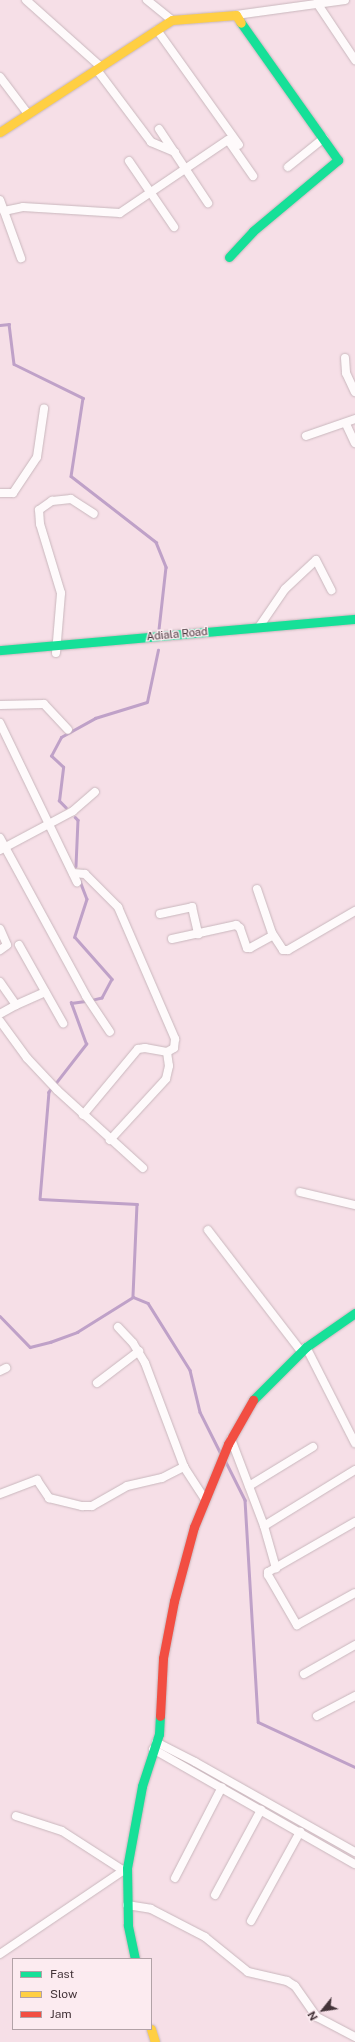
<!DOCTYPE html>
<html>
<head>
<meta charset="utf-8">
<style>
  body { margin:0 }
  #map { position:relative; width:355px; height:2042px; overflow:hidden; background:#f6dfe7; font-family:"Public Sans",sans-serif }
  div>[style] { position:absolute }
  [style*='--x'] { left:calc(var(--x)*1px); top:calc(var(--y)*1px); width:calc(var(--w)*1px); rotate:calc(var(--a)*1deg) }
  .stream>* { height:2.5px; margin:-1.25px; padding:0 1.25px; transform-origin:1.25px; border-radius:1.25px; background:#bfa1c8 }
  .roads { filter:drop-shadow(0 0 1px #c9b7bd) drop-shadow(0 0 1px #c9b7bd) }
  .street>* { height:8px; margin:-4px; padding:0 4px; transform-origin:4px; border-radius:4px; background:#fefafb }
  .fast>* { height:9px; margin:-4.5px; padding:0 4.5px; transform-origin:4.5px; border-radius:4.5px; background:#16e098 }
  .slow>* { height:9px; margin:-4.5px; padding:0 4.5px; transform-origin:4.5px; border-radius:4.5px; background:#ffcf43 }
  .jam>* { height:9px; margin:-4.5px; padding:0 4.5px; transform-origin:4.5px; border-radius:4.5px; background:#f24e42 }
  span { translate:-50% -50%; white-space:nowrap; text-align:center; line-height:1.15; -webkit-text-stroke:3px #fcebf0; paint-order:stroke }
  .street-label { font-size:11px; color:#443439 }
  .legend { position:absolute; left:12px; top:1958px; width:140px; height:72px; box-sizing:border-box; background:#fcebf0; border:1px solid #b2a2a7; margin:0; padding:5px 7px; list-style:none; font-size:12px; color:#443439 }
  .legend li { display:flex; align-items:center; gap:8px; height:20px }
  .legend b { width:20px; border:1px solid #b2a2a7 }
  .north { position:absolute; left:303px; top:1990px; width:40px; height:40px; -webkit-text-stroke:3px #fcebf0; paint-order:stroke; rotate:240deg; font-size:11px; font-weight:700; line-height:16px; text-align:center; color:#443439 }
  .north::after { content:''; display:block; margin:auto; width:14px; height:18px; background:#443439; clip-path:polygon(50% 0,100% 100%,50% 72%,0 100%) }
</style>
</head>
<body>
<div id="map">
  <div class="stream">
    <i style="--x:0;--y:325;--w:9;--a:-6"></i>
    <i style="--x:9;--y:324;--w:40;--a:82.9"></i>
    <i style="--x:14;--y:364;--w:77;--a:26.2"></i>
    <i style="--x:83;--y:398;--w:79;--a:98.7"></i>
    <i style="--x:71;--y:476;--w:108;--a:37.8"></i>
    <i style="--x:156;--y:542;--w:27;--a:68"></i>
    <i style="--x:166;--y:567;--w:62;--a:96.4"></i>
    <i style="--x:66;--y:808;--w:10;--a:-135"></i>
    <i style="--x:59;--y:801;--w:34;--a:-83"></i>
    <i style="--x:63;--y:767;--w:16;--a:-137"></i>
    <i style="--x:51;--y:756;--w:21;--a:-62"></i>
    <i style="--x:61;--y:737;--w:39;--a:-29"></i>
    <i style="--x:95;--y:718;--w:54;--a:-17.1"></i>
    <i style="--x:147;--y:702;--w:53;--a:-78.1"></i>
    <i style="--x:75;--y:817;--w:4;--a:45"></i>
    <i style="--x:78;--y:820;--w:46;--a:92.5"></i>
    <i style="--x:80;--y:881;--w:19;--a:69"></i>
    <i style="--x:87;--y:899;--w:40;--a:108"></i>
    <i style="--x:75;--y:937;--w:56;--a:48.6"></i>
    <i style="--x:112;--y:979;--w:21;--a:118"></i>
    <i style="--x:102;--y:998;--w:9;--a:167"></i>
    <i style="--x:55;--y:1084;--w:51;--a:-52.2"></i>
    <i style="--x:86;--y:1044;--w:44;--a:-110.1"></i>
    <i style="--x:71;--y:1003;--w:14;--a:-8"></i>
    <i style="--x:51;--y:1089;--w:4;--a:124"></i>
    <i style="--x:49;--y:1092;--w:107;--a:94.8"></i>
    <i style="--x:40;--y:1199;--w:97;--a:3"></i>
    <i style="--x:137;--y:1204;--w:93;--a:92.5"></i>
    <i style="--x:0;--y:1316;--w:43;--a:45.9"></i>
    <i style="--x:30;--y:1347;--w:21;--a:-14"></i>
    <i style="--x:50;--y:1342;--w:29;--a:-20"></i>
    <i style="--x:77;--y:1332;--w:66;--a:-32"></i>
    <i style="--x:133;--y:1297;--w:16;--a:22"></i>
    <i style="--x:148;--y:1303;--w:79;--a:57.9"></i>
    <i style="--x:190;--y:1370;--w:43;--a:76.6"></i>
    <i style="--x:200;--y:1412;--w:45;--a:63.4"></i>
    <i style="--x:225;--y:1460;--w:45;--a:63.4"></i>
    <i style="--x:245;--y:1500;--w:222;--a:86.6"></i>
    <i style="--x:258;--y:1722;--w:107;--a:24.9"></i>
  </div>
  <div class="roads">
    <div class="street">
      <i style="--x:26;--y:0;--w:101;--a:41.8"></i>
      <i style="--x:147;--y:0;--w:32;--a:39"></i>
      <i style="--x:317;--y:3;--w:69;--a:56.3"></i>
      <i style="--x:236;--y:15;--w:110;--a:-7.8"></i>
      <i style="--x:157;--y:30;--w:141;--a:54.5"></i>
      <i style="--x:97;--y:70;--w:90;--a:53.1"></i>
      <i style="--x:151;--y:142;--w:26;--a:23"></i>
      <i style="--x:0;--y:77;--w:46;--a:52.9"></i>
      <i style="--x:159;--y:129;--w:89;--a:56.5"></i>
      <i style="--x:129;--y:161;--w:80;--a:55.7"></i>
      <i style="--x:288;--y:167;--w:46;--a:-38.9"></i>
      <i style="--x:0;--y:200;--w:62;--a:70.1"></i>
      <i style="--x:4;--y:211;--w:19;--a:-12"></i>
      <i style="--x:23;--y:207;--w:97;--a:3.5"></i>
      <i style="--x:120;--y:213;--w:130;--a:-34.1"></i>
      <i style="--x:228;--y:140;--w:44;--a:55.2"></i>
      <i style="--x:345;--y:358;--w:15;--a:86"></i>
      <i style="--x:346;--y:373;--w:21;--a:65"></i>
      <i style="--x:346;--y:424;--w:21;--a:65"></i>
      <i style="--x:306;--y:436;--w:52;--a:-19.1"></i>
      <i style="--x:0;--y:493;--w:13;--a:0"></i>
      <i style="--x:13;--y:493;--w:43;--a:-56.3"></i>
      <i style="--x:37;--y:457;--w:49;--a:-81.7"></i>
      <i style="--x:259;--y:627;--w:46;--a:-55.6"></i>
      <i style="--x:285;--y:589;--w:42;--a:-43.1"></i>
      <i style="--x:316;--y:560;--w:34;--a:63"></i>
      <i style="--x:56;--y:653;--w:60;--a:-85.2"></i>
      <i style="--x:61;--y:593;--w:72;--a:-106.9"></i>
      <i style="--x:40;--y:524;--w:14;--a:-94"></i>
      <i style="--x:39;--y:510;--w:16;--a:-35"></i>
      <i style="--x:52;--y:501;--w:19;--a:-6"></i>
      <i style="--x:71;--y:499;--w:27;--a:33"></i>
      <i style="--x:0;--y:705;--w:44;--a:-1.3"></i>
      <i style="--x:44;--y:704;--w:35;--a:47"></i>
      <i style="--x:0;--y:723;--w:177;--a:64.2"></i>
      <i style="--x:0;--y:838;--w:180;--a:61.4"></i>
      <i style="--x:86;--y:996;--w:43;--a:56.3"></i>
      <i style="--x:0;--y:850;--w:83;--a:-28.1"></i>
      <i style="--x:73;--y:811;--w:29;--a:-41"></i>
      <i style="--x:73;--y:873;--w:12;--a:5"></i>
      <i style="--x:85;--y:874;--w:47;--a:45"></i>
      <i style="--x:118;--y:907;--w:144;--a:66.6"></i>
      <i style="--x:175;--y:1039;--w:9;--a:96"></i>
      <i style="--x:174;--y:1048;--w:8;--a:150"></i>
      <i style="--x:167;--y:1052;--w:14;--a:82"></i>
      <i style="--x:169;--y:1066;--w:13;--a:103"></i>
      <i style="--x:166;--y:1079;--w:83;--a:132.6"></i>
      <i style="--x:257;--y:889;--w:46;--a:71.2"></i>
      <i style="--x:272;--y:933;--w:20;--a:57"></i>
      <i style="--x:283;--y:950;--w:5;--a:0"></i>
      <i style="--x:288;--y:950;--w:78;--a:-30.2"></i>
      <i style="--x:160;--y:914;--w:33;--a:-12"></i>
      <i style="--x:192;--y:907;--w:28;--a:77"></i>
      <i style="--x:0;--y:929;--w:17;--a:66"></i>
      <i style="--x:7;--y:945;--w:9;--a:144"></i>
      <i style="--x:172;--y:939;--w:66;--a:-12.3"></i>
      <i style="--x:236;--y:925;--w:5;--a:37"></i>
      <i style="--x:240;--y:928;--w:21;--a:71"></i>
      <i style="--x:247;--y:948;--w:3;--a:0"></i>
      <i style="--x:250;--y:948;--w:26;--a:-29"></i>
      <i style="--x:19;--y:945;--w:90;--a:60.6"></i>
      <i style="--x:0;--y:982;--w:28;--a:55"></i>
      <i style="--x:16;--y:1005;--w:18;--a:151"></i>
      <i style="--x:16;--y:1005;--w:32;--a:-24"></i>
      <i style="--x:0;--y:1021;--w:46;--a:53.9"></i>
      <i style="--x:27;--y:1058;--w:44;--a:46.8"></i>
      <i style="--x:57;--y:1090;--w:116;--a:42.2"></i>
      <i style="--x:83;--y:1115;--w:86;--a:-50.2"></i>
      <i style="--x:138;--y:1049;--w:7;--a:-8"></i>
      <i style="--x:145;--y:1048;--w:22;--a:10"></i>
      <i style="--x:300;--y:1192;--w:57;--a:13.3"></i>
      <i style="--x:208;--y:1230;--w:153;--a:52.5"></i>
      <i style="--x:118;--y:1327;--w:22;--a:47"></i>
      <i style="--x:133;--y:1343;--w:23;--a:59"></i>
      <i style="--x:145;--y:1363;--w:111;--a:69.4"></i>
      <i style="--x:184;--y:1467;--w:38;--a:57"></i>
      <i style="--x:306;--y:1347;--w:108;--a:63"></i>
      <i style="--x:0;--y:1371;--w:7;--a:-27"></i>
      <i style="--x:97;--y:1383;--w:53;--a:-37.3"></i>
      <i style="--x:231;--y:1439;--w:93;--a:69.2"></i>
      <i style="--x:264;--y:1526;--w:44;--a:74.1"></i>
      <i style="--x:249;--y:1486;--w:75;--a:-31.4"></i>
      <i style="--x:0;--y:1494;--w:40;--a:-21"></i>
      <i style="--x:37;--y:1480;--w:22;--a:56"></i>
      <i style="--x:49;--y:1498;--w:34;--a:14"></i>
      <i style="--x:82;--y:1506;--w:10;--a:0"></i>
      <i style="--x:92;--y:1506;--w:40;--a:-29.7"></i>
      <i style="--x:127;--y:1486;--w:36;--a:-13"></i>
      <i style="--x:162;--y:1478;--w:25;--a:-27"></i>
      <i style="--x:355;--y:1522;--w:100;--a:150.1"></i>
      <i style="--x:268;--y:1572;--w:3;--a:90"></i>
      <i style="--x:268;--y:1575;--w:58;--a:59.9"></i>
      <i style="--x:297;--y:1625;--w:66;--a:-28.9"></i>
      <i style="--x:264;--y:1526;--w:107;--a:-31.6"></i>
      <i style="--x:304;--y:1674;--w:59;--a:-29.6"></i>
      <i style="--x:317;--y:1716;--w:43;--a:-27.8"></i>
      <i style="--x:156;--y:1742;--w:44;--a:27.1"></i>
      <i style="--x:195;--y:1762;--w:184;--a:29.4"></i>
      <i style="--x:153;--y:1749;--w:232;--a:29.7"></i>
      <i style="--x:16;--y:1816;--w:48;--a:18.1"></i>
      <i style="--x:62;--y:1831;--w:74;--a:32.8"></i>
      <i style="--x:175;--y:1878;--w:102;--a:-62.7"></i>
      <i style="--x:215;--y:1895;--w:97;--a:-61.6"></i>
      <i style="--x:127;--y:1905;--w:24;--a:9"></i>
      <i style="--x:151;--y:1909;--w:61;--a:27.4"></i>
      <i style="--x:205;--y:1937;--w:55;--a:39.1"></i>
      <i style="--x:248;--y:1972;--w:40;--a:13"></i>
      <i style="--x:287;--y:1981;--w:9;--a:32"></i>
      <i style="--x:295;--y:1986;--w:38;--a:55"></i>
      <i style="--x:317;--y:2017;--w:43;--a:27.8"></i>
      <i style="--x:251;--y:1921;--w:102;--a:-61.2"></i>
      <i style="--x:0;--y:1954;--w:153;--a:-34.1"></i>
    </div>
    <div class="fast">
      <i style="--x:229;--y:257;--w:35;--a:-47"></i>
      <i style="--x:253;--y:231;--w:111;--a:-39.9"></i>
      <i style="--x:338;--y:160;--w:168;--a:-125.3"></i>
      <i style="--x:0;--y:650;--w:356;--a:-5"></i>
      <i style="--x:253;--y:1400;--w:75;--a:-45"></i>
      <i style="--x:306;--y:1347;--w:60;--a:-34.8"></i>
      <i style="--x:135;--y:1959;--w:35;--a:-102"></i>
      <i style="--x:128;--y:1925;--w:57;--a:-91"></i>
      <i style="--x:127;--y:1868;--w:83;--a:-79.6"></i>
      <i style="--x:142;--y:1786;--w:55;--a:-71.9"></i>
      <i style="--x:159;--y:1734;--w:18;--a:-87"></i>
    </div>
    <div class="slow">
      <i style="--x:0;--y:132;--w:205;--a:-33.1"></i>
      <i style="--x:172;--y:20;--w:64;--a:-4.5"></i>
      <i style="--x:236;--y:15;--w:9;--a:58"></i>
      <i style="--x:151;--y:2029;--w:14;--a:73"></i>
    </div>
    <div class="jam">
      <i style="--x:160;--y:1716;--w:58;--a:-87"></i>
      <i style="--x:163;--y:1658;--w:58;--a:-79.1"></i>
      <i style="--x:174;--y:1601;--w:77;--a:-74.9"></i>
      <i style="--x:194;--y:1527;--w:90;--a:-67.7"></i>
      <i style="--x:228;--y:1444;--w:51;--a:-60.4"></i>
    </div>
  </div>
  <div class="street-label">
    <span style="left:177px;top:634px;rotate:-5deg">Adiala Road</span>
  </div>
  <ul class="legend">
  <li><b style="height:5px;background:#16e098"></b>Fast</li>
  <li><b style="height:5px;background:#ffcf43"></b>Slow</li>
  <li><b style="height:5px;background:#f24e42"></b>Jam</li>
  </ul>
  <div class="north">N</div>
</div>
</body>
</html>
